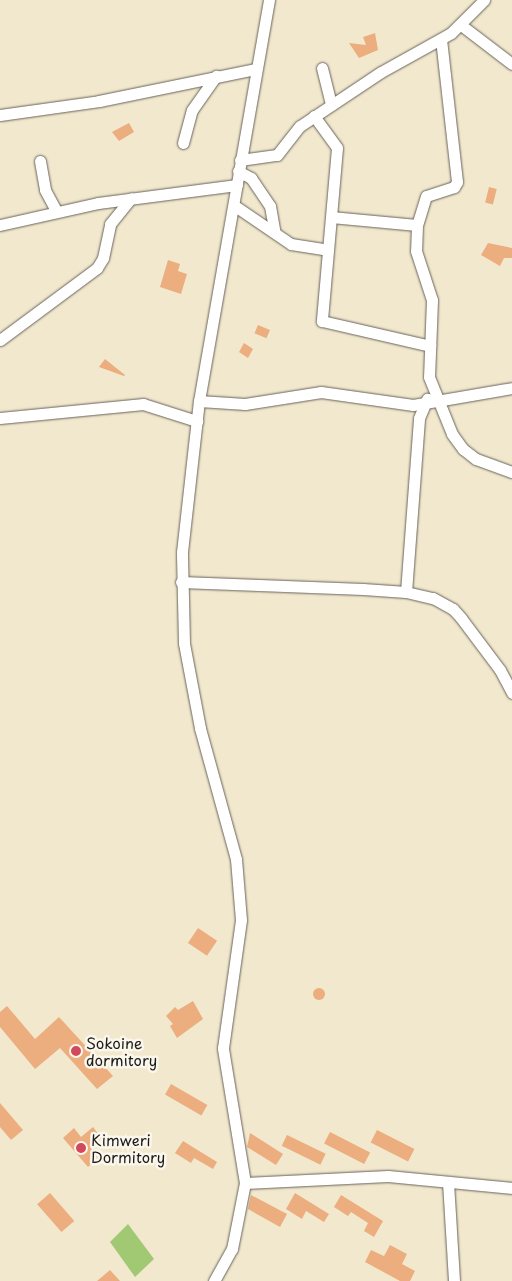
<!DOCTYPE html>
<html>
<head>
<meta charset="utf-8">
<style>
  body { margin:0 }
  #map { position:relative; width:512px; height:1281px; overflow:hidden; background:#f2e8ce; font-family:"Playpen Sans",sans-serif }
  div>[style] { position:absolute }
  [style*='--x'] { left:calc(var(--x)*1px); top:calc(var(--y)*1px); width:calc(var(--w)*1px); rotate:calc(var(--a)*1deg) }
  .green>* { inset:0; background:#a1c873 }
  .building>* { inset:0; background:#ecad7f; transform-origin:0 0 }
  .round { border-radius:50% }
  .roads { filter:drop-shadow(0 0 1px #67635a) drop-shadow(0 0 1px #67635a) }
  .minor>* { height:11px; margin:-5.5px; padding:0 5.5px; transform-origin:5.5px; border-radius:5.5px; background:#fff }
  .dots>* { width:14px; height:14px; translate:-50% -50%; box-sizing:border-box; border:2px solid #fbf7ec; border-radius:50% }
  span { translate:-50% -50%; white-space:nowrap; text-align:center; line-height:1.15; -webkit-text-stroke:5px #fbf7ec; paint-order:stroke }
  .poi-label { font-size:15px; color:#1c1c1c }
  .left { translate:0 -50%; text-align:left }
</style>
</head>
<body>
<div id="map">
  <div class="green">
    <i style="clip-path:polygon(128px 1224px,154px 1259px,135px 1277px,110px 1242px)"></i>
  </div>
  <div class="building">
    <i style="clip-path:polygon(375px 33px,378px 50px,359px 58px,349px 43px,366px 45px,363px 37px)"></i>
    <i style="clip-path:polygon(129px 123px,134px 132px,119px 141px,112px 132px)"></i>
    <i style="left:489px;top:187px;width:8px;height:16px;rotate:14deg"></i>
    <i style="clip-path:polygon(488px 243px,512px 248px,512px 258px,504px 258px,500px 266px,481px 255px)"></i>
    <i style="clip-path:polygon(168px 260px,180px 264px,178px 271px,187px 274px,181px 294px,160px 287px)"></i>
    <i style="left:258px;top:325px;width:13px;height:9px;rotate:23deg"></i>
    <i style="clip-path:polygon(244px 343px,253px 349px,248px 358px,239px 352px)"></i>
    <i style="clip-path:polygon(105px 359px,125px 375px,124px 376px,99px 367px)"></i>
    <i style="left:198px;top:928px;width:23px;height:18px;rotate:34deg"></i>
    <i class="round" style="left:313px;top:988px;width:12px;height:12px"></i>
    <i style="clip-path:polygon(193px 1001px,203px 1019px,177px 1038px,170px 1026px,173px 1024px,166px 1016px,175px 1007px,178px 1010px)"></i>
    <i style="clip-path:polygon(7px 1006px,35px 1039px,59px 1017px,113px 1076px,97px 1089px,60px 1048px,35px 1069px,0 1027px,0 1012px)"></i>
    <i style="left:171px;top:1084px;width:42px;height:12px;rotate:30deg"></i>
    <i style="clip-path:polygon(0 1103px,23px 1130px,11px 1140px,0 1127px)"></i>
    <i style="clip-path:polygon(93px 1127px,101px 1138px,90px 1147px,98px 1157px,88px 1167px,63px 1138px,74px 1128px,81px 1137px)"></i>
    <i style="left:377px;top:1130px;width:42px;height:14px;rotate:27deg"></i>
    <i style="left:330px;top:1132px;width:45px;height:13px;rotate:27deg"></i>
    <i style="clip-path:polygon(250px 1133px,283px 1154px,276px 1165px,247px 1147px)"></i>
    <i style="left:287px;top:1135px;width:43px;height:12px;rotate:26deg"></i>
    <i style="clip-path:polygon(183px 1141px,217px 1162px,213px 1169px,194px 1158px,191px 1163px,175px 1153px)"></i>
    <i style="left:50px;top:1193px;width:37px;height:17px;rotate:49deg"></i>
    <i style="clip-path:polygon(295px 1193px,329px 1214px,324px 1222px,306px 1211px,302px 1219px,286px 1209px)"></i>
    <i style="clip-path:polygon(251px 1195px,287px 1214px,280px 1227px,248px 1209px)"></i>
    <i style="clip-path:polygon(341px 1195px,383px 1221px,374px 1237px,364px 1231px,368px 1223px,351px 1212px,348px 1216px,334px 1207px)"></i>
    <i style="clip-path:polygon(390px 1245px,407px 1254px,402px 1264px,415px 1271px,410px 1281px,400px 1281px,365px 1262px,371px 1250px,384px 1256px)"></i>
    <i style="clip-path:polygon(110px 1270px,120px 1281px,97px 1281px)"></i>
  </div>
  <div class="roads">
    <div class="minor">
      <i style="--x:461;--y:25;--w:64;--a:37.4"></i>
      <i style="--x:441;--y:39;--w:144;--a:83.6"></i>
      <i style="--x:457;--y:182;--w:6;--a:121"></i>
      <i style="--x:454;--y:187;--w:29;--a:162"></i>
      <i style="--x:426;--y:196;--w:30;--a:107"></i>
      <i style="--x:417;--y:225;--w:26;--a:92"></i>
      <i style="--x:416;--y:251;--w:52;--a:71.9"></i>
      <i style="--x:432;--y:300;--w:77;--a:92.2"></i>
      <i style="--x:429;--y:377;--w:61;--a:68"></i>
      <i style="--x:452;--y:434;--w:19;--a:54"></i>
      <i style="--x:463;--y:449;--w:16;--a:38"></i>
      <i style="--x:476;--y:459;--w:38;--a:20"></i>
      <i style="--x:322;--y:68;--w:38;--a:76"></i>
      <i style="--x:0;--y:115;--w:100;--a:-8"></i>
      <i style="--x:99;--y:101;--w:159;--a:-11.6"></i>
      <i style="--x:314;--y:116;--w:39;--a:54"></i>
      <i style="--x:337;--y:148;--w:174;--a:95"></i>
      <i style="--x:322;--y:321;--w:111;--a:13"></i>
      <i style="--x:183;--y:143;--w:34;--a:-75"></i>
      <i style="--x:192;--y:110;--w:42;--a:-54.8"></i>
      <i style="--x:240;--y:160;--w:37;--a:-8"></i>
      <i style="--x:277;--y:155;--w:37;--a:-52"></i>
      <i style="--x:300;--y:126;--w:97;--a:-33.7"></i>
      <i style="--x:381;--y:72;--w:80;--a:-29.1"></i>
      <i style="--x:451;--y:33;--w:47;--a:-45"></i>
      <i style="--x:40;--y:161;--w:29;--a:80"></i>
      <i style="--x:45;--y:190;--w:24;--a:62"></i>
      <i style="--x:238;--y:171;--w:15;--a:28"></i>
      <i style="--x:251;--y:178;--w:34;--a:56"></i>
      <i style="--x:270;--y:206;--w:27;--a:80"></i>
      <i style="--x:235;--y:206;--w:68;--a:34.2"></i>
      <i style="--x:291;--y:244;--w:37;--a:9"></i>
      <i style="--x:331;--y:217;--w:86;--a:5.3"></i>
      <i style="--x:0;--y:225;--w:100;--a:-12.7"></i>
      <i style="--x:98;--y:203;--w:140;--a:-7.4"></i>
      <i style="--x:0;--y:340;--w:121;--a:-36.6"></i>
      <i style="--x:97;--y:268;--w:12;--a:-59"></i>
      <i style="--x:103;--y:258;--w:35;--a:-78"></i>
      <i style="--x:110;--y:224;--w:33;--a:-51"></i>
      <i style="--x:199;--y:401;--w:46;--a:3.7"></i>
      <i style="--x:245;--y:404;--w:77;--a:-9"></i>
      <i style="--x:321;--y:392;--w:93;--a:8"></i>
      <i style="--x:413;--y:405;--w:100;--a:-9.7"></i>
      <i style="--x:0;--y:418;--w:144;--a:-5.6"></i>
      <i style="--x:143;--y:404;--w:57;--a:17.5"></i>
      <i style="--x:181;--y:582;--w:182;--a:2.2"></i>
      <i style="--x:363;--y:589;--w:43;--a:4"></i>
      <i style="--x:406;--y:592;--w:28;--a:13"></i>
      <i style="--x:433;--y:598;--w:23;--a:29"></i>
      <i style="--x:453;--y:609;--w:12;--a:48"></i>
      <i style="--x:461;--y:618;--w:65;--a:53.1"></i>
      <i style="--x:500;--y:670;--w:26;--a:62"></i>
      <i style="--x:406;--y:592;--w:174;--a:-85.7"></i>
      <i style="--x:419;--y:418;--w:21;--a:-67"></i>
      <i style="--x:448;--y:1182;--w:99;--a:86.5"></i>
      <i style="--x:245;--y:1183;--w:143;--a:-2.8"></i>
      <i style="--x:388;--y:1176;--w:125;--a:5.5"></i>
      <i style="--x:214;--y:1281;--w:37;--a:-61"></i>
      <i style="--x:232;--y:1249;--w:67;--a:-78.9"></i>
      <i style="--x:245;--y:1183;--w:137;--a:-99.3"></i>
      <i style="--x:223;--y:1048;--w:129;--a:-82"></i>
      <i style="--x:241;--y:920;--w:61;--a:-94.7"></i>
      <i style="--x:236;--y:859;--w:136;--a:-105.4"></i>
      <i style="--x:200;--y:728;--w:86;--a:-100.7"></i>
      <i style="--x:184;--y:643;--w:91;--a:-91.3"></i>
      <i style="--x:182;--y:552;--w:152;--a:-83.6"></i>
      <i style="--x:199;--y:401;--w:407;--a:-80.1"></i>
    </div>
  </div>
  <div class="dots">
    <i style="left:76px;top:1051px;background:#d1495b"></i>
    <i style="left:81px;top:1148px;background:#d1495b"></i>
  </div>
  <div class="poi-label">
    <span class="left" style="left:86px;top:1051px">Sokoine<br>dormitory</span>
    <span class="left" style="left:91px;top:1148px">Kimweri<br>Dormitory</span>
  </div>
</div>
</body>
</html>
